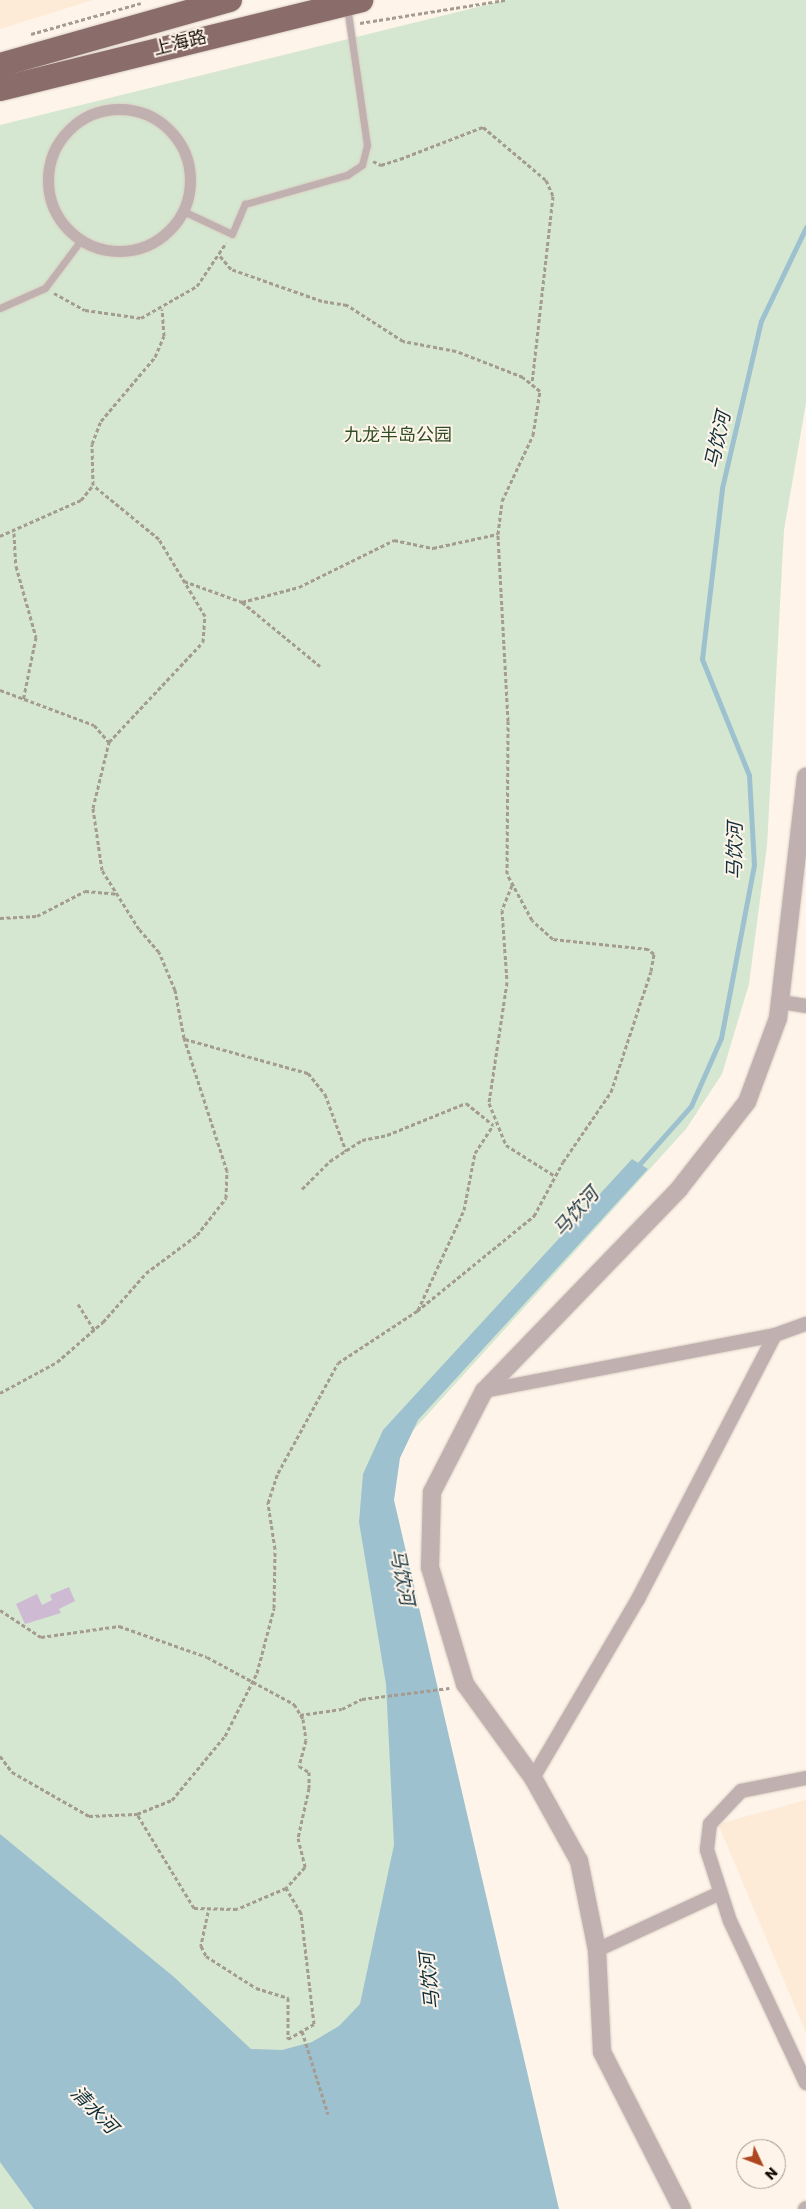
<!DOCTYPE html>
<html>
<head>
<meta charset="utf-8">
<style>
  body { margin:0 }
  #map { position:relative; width:806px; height:2209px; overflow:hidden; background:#fef4e9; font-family:Poppins,"Noto Sans SC",sans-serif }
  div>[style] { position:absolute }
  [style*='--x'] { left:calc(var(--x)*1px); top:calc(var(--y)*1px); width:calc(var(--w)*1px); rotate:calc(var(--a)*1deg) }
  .built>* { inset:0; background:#feebd7 }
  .green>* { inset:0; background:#d5e7d0 }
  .water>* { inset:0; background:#9ec1cf }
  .stream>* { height:5px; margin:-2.5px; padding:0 2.5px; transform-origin:2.5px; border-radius:2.5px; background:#9ec1cf }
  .building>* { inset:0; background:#cfbad4 }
  .path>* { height:3px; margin-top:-1.5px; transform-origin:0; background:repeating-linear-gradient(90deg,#a49b91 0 4px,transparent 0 6.5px) }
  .roads { filter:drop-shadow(0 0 1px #d9cfc4) drop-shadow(0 0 1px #d9cfc4) }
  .service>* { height:7px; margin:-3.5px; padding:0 3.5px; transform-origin:3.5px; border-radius:3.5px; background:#c1b0b0 }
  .pedestrian>* { height:11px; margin:-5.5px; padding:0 5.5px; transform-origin:5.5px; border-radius:5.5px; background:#c1b0b0 }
  .pedestrian>.ring { margin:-5.5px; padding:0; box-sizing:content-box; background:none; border:11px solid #c1b0b0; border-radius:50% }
  .minor>* { height:14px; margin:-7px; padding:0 7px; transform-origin:7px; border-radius:7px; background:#c1b0b0 }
  .tertiary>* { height:18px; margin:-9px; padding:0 9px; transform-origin:9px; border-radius:9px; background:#c1b0b0 }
  .trunk>* { height:24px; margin:-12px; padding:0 12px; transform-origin:12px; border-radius:12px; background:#8a6c6b }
  span { translate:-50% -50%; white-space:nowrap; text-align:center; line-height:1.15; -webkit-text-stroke:4px #fef4e9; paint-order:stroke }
  .street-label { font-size:18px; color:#140b04 }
  .park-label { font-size:18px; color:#2f4d26 }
  .water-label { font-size:19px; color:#0e2f3b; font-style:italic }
  .north { position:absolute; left:736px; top:2139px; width:50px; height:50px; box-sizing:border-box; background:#fef4e9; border:1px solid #a0978d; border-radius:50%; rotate:133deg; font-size:14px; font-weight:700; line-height:20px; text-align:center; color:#140b04 }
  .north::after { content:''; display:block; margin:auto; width:18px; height:22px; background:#ae4720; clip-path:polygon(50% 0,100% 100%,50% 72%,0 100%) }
</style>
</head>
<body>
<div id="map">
  <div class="built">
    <i style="clip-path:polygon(0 0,93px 0,0 29px)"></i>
    <i style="clip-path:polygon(806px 1800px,806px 2033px,718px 1824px)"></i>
  </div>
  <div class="green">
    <i style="clip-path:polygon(506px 0,806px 0,806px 403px,784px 530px,767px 846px,749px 984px,722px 1074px,686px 1129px,399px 1446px,391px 1490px,552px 2209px,0 2209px,0 125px)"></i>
  </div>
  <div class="water">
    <i style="clip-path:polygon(632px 1159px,648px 1169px,418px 1420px,400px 1458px,394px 1500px,559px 2209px,34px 2209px,0 2162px,0 1834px,174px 1977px,251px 2049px,282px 2050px,312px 2042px,339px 2026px,360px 2004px,394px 1845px,386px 1684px,359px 1522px,363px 1474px,383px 1430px)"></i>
  </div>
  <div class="stream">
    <i style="--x:636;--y:1168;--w:83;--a:-48.4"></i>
    <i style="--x:691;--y:1106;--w:74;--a:-66.2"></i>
    <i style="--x:721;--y:1038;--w:176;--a:-79.2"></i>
    <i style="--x:754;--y:865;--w:90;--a:-93.2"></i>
    <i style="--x:749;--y:775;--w:125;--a:-112.1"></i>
    <i style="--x:702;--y:659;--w:172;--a:-83.3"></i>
    <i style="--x:722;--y:488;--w:171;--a:-76.9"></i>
    <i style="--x:761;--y:321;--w:104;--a:-64.4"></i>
  </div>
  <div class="building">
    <i style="clip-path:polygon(69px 1587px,75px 1601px,59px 1609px,61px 1613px,25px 1624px,16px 1604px,37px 1594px,42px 1605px,52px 1600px,50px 1595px)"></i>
  </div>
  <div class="path">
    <i style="--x:360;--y:23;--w:148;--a:-9"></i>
    <i style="--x:31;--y:34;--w:114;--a:-15.7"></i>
    <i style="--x:373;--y:161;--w:9;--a:27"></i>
    <i style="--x:381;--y:165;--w:20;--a:-18"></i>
    <i style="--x:400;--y:159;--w:89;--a:-21.1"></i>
    <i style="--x:483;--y:127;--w:82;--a:40.1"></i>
    <i style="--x:546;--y:180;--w:17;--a:66"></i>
    <i style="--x:553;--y:196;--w:187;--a:96.4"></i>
    <i style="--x:54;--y:293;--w:35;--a:29"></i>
    <i style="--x:85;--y:310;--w:57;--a:8.1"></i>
    <i style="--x:141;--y:318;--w:64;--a:-29.7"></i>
    <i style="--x:197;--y:286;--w:52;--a:-56"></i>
    <i style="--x:14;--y:533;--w:33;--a:87"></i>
    <i style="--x:16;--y:566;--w:74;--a:74.3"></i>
    <i style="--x:36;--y:637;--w:65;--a:101.5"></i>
    <i style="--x:0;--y:536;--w:89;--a:-24"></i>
    <i style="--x:81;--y:500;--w:19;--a:-51"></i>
    <i style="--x:184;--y:581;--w:62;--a:19.9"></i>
    <i style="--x:242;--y:602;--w:101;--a:39.4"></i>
    <i style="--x:242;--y:602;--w:59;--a:-14.7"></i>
    <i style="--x:299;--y:587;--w:106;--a:-26.3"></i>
    <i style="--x:394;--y:540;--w:40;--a:12"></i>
    <i style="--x:433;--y:548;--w:66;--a:-12.2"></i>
    <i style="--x:0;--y:690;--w:100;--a:20.4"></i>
    <i style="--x:94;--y:725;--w:23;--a:49"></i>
    <i style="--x:512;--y:885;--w:27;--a:112"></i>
    <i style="--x:502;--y:910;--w:72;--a:86"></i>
    <i style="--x:507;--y:982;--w:122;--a:98.5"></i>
    <i style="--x:489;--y:1103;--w:45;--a:68"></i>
    <i style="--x:506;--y:1145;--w:58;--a:32.3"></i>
    <i style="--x:0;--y:918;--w:37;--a:-3"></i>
    <i style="--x:37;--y:916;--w:54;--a:-27.5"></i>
    <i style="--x:85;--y:891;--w:32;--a:5"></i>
    <i style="--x:185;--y:1039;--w:128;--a:15.5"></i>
    <i style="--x:308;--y:1073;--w:27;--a:51"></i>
    <i style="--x:325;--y:1094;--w:61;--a:69.8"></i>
    <i style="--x:302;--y:1189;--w:40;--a:-45"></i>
    <i style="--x:330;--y:1161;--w:38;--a:-33"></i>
    <i style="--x:362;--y:1140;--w:25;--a:-11"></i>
    <i style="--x:387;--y:1135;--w:85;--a:-22.1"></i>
    <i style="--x:466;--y:1103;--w:35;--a:39"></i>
    <i style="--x:78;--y:1304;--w:31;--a:58"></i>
    <i style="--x:418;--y:1310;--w:110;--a:-65.3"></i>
    <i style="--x:464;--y:1210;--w:58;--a:-79.1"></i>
    <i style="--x:475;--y:1153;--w:33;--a:-57"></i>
    <i style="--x:0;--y:1393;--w:65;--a:-28.5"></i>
    <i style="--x:57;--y:1362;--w:61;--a:-41"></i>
    <i style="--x:103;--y:1322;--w:65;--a:-48.7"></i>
    <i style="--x:146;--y:1273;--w:64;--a:-36.7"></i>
    <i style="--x:197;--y:1235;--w:47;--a:-51.9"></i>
    <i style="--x:226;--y:1198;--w:27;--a:-88"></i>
    <i style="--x:227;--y:1171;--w:140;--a:-107.9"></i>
    <i style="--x:184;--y:1038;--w:49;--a:-100.6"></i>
    <i style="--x:175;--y:990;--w:41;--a:-112.8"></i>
    <i style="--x:159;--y:952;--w:30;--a:-131"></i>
    <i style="--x:139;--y:929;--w:70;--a:-122.1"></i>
    <i style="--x:102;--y:870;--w:63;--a:-98.3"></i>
    <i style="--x:93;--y:808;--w:68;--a:-76.4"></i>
    <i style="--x:109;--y:742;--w:137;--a:-46.8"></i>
    <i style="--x:203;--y:642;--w:26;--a:-86"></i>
    <i style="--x:205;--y:616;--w:90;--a:-120.9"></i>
    <i style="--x:159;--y:539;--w:85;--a:-140.7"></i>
    <i style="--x:93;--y:485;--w:41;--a:-91.4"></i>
    <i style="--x:92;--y:444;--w:25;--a:-69"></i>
    <i style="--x:101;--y:421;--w:84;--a:-49.8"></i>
    <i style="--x:155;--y:357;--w:23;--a:-67"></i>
    <i style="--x:164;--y:336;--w:27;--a:-94"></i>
    <i style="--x:0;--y:1610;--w:49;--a:33.4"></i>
    <i style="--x:41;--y:1637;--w:79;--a:-8"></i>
    <i style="--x:119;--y:1626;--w:93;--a:19.4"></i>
    <i style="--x:207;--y:1657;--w:99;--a:28.4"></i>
    <i style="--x:294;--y:1704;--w:17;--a:59"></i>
    <i style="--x:303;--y:1719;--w:21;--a:82"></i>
    <i style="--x:306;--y:1740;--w:27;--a:105"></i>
    <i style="--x:299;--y:1766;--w:12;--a:31"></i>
    <i style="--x:309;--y:1772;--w:16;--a:90"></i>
    <i style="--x:309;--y:1788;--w:51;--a:102.4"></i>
    <i style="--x:298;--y:1838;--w:30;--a:76"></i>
    <i style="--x:305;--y:1867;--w:28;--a:132"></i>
    <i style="--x:286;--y:1888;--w:53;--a:156.8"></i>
    <i style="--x:237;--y:1909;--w:43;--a:-178.7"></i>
    <i style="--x:194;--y:1908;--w:110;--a:-121.2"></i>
    <i style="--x:300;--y:1715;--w:42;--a:-8.1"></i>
    <i style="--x:342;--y:1709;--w:22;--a:-27"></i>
    <i style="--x:362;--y:1699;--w:88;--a:-7.2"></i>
    <i style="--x:0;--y:1756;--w:20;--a:53"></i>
    <i style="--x:12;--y:1772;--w:89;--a:29.7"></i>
    <i style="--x:89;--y:1816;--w:48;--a:-2.4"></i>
    <i style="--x:137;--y:1814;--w:38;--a:-22"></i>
    <i style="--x:172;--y:1800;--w:83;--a:-50.4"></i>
    <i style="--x:225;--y:1736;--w:71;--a:-63.1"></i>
    <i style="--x:257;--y:1673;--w:67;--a:-75.3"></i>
    <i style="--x:274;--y:1608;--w:59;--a:-89"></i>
    <i style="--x:275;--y:1549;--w:47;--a:-98.7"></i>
    <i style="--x:268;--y:1503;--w:32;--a:-72"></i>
    <i style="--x:278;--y:1473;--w:125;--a:-61.4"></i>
    <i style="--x:338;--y:1363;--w:95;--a:-33.4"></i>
    <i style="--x:417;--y:1311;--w:151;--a:-39.1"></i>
    <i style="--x:534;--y:1216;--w:61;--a:-61.8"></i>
    <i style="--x:563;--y:1162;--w:85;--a:-55.6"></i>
    <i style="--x:611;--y:1092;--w:127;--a:-71.7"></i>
    <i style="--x:651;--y:971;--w:17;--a:-80"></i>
    <i style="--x:654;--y:954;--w:8;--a:-140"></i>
    <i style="--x:648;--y:949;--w:96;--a:-174"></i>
    <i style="--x:553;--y:939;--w:28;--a:-138"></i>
    <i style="--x:532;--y:920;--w:52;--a:-118.5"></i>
    <i style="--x:507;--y:874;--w:153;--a:-89.6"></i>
    <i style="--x:508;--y:721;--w:187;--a:-93.1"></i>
    <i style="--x:498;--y:534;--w:33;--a:-83"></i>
    <i style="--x:502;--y:501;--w:73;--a:-64.8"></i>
    <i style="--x:533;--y:435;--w:45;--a:-81"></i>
    <i style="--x:540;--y:391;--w:22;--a:-141"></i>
    <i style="--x:523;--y:377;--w:72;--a:-158.8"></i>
    <i style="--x:456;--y:351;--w:54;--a:-169.3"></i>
    <i style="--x:403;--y:341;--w:67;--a:-147.3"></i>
    <i style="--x:347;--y:305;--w:25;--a:-171"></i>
    <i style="--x:322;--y:301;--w:96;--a:-160.6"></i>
    <i style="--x:231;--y:269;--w:17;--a:-130"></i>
    <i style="--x:208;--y:1912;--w:35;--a:102"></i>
    <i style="--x:201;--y:1946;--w:11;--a:63"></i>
    <i style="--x:206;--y:1956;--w:59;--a:32.6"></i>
    <i style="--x:256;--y:1988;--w:34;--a:17"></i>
    <i style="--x:288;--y:1998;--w:41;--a:90"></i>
    <i style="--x:288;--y:2039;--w:30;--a:-30"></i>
    <i style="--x:314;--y:2024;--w:112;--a:-96.7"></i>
    <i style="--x:301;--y:1913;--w:29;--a:-121"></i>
    <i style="--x:302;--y:2031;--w:87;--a:72.6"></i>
  </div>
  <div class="roads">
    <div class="service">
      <i style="--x:183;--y:211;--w:54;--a:25.1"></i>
      <i style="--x:232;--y:234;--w:33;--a:-67"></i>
      <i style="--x:245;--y:204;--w:106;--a:-15.9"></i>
      <i style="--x:347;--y:175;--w:18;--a:-34"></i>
      <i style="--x:362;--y:165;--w:21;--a:-76"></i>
      <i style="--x:367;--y:145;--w:140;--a:-98.2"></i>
      <i style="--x:0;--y:308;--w:49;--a:-24"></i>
      <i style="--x:45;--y:288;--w:60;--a:-53.1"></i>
    </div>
    <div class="pedestrian">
      <i class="ring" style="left:48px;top:109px;width:131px;height:131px"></i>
    </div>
    <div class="minor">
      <i style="--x:781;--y:1002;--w:25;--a:9"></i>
      <i style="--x:484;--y:1391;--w:296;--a:-10.9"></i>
      <i style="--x:775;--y:1335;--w:33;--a:-20"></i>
      <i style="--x:533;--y:1778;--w:208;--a:-59.6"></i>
      <i style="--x:638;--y:1599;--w:297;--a:-62.6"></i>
      <i style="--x:806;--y:1778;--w:66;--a:168.7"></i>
      <i style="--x:741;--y:1791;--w:45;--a:133.2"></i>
      <i style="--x:710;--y:1824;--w:26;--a:97"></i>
      <i style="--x:707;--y:1850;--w:75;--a:72.1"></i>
      <i style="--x:730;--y:1921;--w:179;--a:64.9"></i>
      <i style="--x:597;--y:1950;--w:136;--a:-24.9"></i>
      <i style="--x:805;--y:2209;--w:1;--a:-45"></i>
    </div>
    <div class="tertiary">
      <i style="--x:682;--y:2209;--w:176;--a:-117"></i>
      <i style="--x:602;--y:2052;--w:102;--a:-92.8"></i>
      <i style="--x:597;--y:1950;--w:91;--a:-101.4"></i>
      <i style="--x:579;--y:1861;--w:95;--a:-119"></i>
      <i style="--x:533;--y:1778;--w:116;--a:-125.9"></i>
      <i style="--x:465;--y:1684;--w:122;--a:-106.7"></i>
      <i style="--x:430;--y:1567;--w:75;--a:-88.5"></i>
      <i style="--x:432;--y:1492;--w:114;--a:-62.8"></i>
      <i style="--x:484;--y:1391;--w:281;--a:-46"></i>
      <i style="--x:679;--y:1189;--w:110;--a:-52"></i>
      <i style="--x:747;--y:1102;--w:90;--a:-69.7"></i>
      <i style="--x:778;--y:1018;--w:243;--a:-83.4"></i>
    </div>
    <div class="trunk">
      <i style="--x:0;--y:65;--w:239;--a:-15.8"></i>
      <i style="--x:0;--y:89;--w:372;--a:-13.8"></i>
    </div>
  </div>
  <div class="street-label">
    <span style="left:180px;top:43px;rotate:-14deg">上海路</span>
  </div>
  <div class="park-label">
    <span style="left:398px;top:435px">九龙半岛公园</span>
  </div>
  <div class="water-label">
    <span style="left:718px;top:440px;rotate:-77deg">马饮河</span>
    <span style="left:735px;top:851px;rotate:-89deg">马饮河</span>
    <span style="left:576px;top:1212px;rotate:-48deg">马饮河</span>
    <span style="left:402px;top:1577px;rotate:79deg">马饮河</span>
    <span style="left:430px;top:1981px;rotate:-96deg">马饮河</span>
    <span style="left:94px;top:2110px;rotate:46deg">清水河</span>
  </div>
  <div class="north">N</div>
</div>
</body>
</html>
